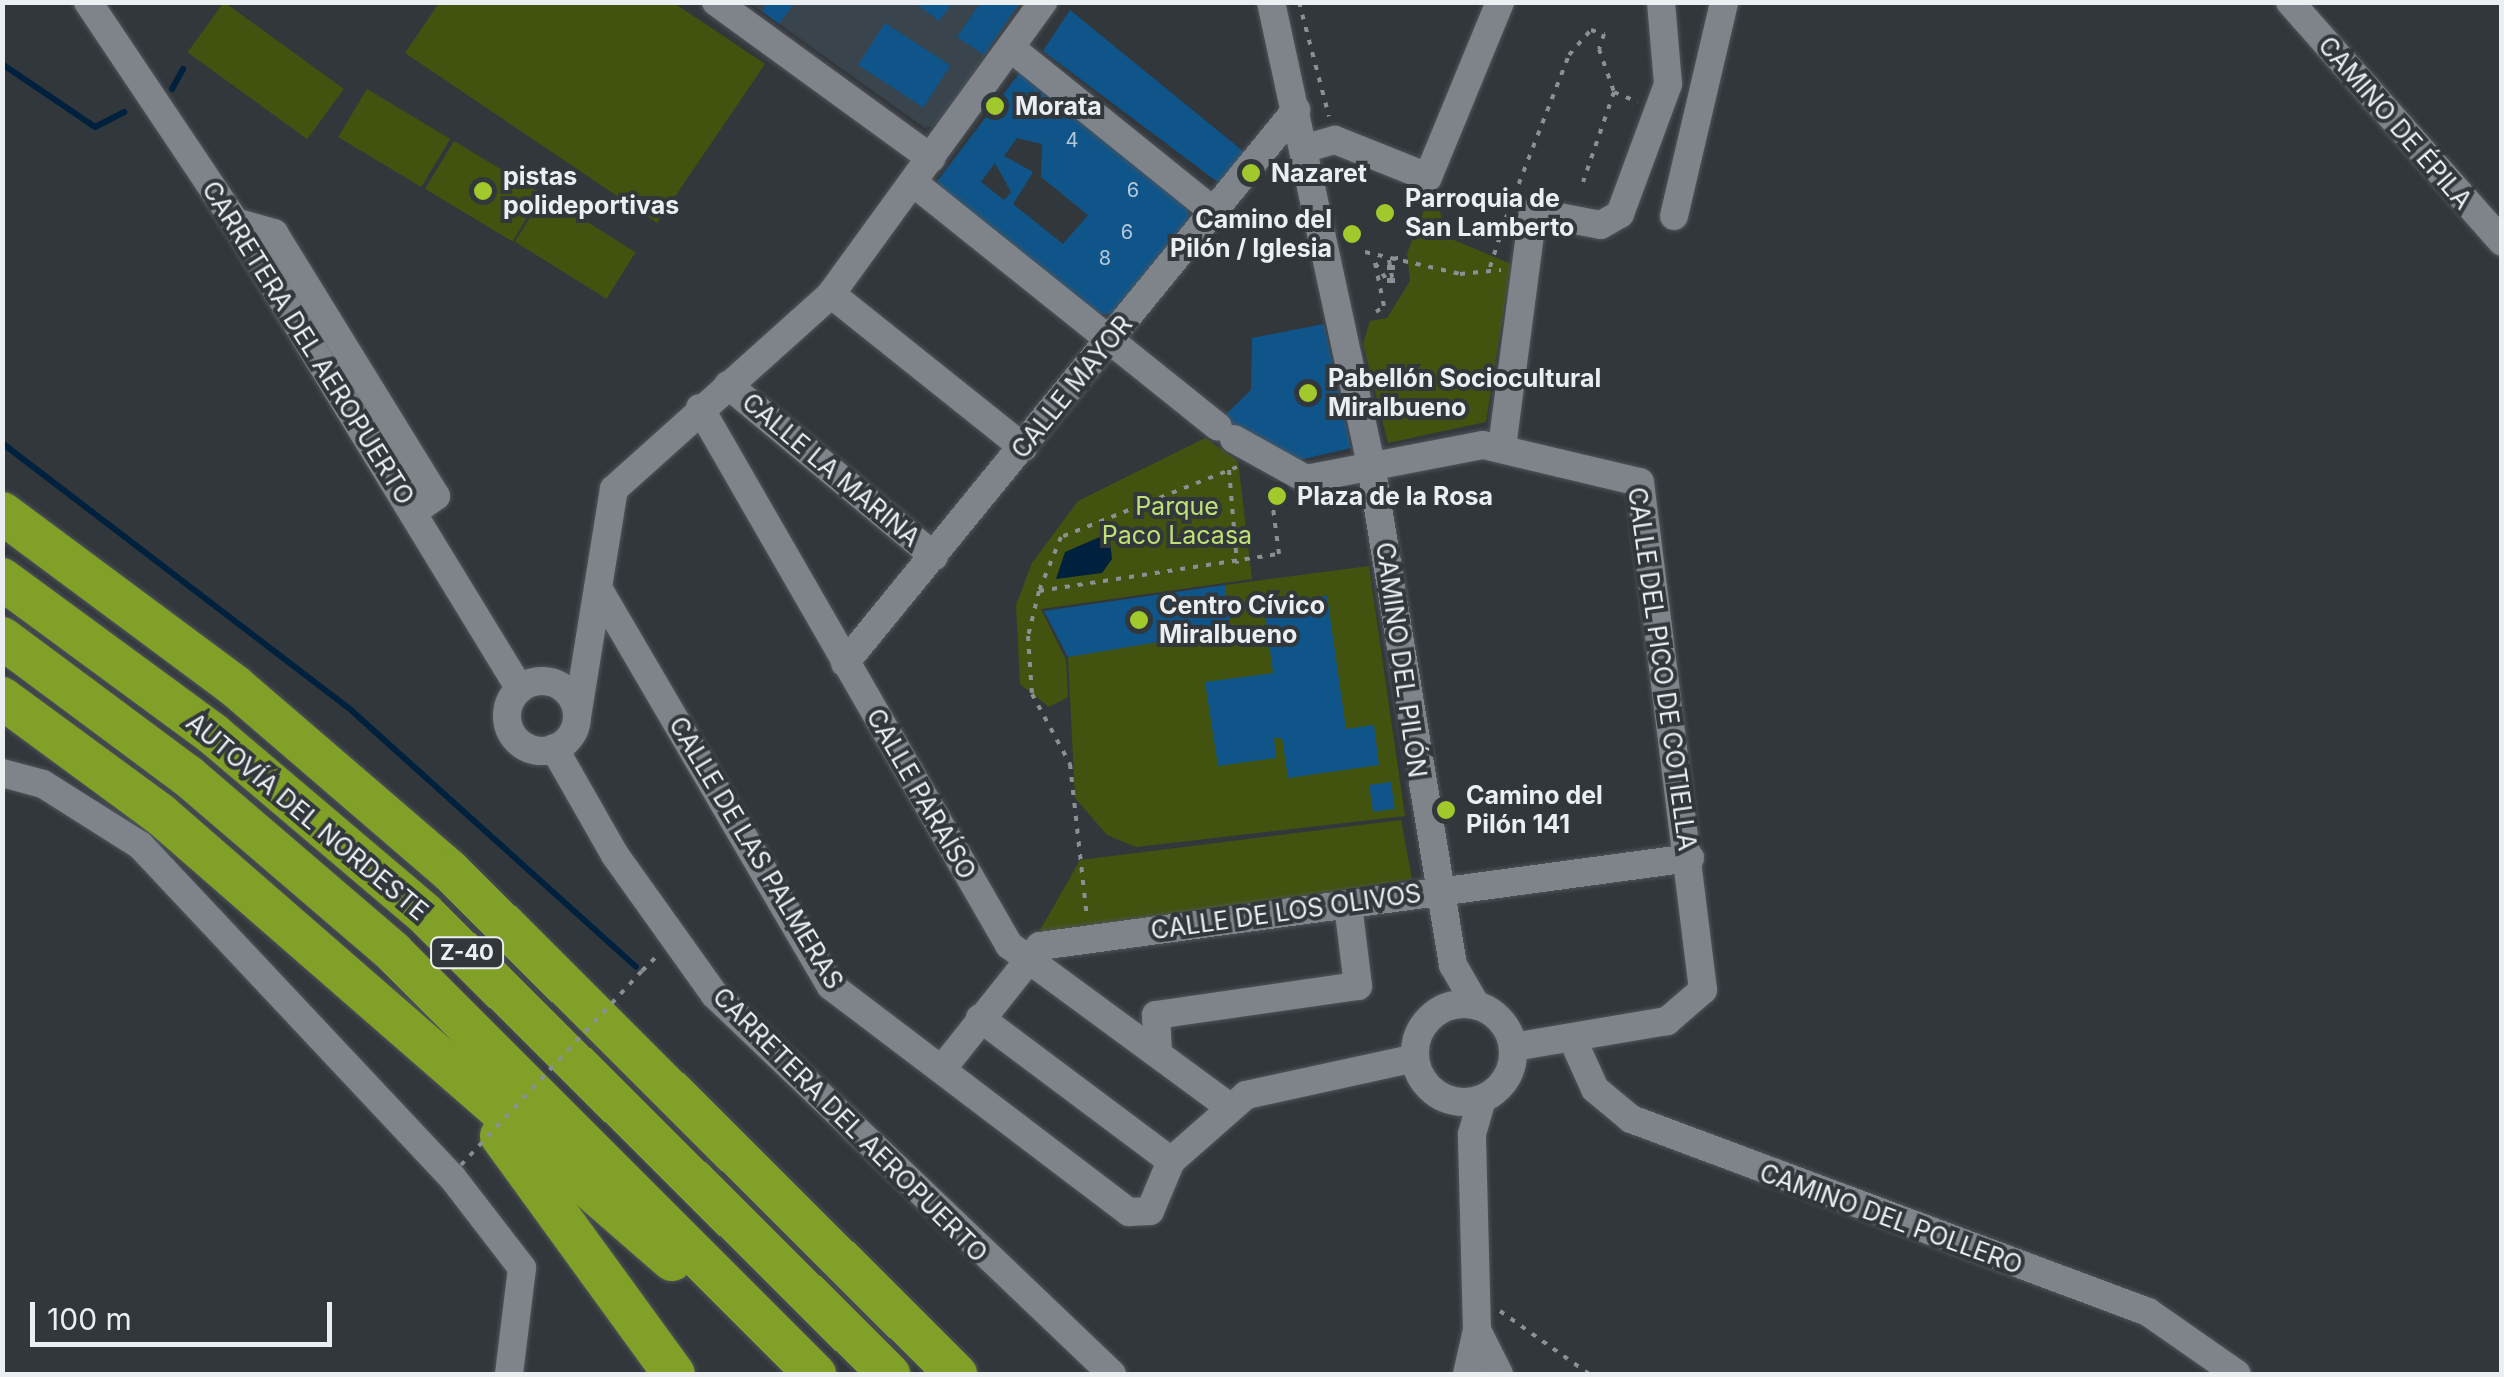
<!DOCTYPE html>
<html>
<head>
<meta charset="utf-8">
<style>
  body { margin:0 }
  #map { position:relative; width:2504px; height:1377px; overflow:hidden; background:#32373c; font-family:Inter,sans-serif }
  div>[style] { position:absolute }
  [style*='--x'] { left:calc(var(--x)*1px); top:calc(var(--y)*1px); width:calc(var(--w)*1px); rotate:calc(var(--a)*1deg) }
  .built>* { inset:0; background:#3a444d }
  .green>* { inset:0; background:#41530f; transform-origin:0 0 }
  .water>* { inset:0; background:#00213d }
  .stream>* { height:6px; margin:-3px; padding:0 3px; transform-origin:3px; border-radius:3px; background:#00213d }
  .building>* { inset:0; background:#0f558a; transform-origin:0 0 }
  .path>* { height:4px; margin-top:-2px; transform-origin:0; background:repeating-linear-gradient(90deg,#8b9094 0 5px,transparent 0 13px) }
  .roads { filter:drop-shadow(0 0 2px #505459) drop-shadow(0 0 2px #505459) }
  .minor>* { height:28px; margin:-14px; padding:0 14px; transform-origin:14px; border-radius:14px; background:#7e848a }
  .minor>.ring { margin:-14px; padding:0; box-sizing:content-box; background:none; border:28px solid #7e848a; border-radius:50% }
  .highway>* { height:42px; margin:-21px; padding:0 21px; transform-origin:21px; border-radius:21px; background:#80a027 }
  .path-bridge>* { height:4px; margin-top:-2px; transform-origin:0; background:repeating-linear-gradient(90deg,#8b9094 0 5px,transparent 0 13px) }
  .dots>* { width:28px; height:28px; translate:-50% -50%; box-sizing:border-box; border:5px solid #32373c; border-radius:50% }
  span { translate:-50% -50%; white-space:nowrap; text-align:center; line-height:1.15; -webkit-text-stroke:8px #32373c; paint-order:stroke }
  .number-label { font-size:20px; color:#b4c8d8 }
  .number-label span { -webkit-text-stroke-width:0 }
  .shield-label span { padding:2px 8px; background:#32373c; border:2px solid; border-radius:8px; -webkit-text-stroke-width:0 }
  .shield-label { font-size:22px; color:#ebeff2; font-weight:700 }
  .poi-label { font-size:25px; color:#ebeff2; font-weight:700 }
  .left { translate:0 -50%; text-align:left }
  .right { translate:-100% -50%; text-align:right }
  .street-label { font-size:25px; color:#ebeff2 }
  .park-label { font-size:25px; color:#bfe176 }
  .frame { position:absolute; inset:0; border:5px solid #ebeff2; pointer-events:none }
  .scale { position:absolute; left:30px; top:1302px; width:302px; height:45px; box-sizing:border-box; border:5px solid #ebeff2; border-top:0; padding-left:12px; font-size:30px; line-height:35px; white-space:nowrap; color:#ebeff2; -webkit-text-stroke:8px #32373c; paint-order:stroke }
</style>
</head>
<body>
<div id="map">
  <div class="built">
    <i style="clip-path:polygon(750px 3px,1021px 3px,938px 125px,925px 128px)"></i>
  </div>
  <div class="green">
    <i style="left:224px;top:2px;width:148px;height:62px;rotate:36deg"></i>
    <i style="clip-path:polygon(674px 3px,765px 64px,657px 223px,405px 53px,439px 3px)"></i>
    <i style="left:367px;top:89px;width:97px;height:56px;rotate:31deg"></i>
    <i style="left:454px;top:141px;width:102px;height:56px;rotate:31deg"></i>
    <i style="clip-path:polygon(1432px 190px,1449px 238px,1511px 264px,1486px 422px,1388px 443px,1363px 344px,1370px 321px,1387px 318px,1410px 281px,1407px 253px)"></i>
    <i style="left:544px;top:195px;width:108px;height:55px;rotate:32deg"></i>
    <i style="clip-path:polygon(1205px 438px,1238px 461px,1252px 579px,1041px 609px,1066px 660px,1068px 697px,1049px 707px,1020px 684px,1016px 605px,1032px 563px,1078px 501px)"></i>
    <i style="clip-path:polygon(1369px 566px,1405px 816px,1136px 847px,1107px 835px,1075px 798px,1068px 657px,1225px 585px)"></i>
    <i style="clip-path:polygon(1401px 820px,1412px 879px,1035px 939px,1080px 860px)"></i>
  </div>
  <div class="water">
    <i style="clip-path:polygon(1109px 533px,1112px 559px,1102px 573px,1056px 579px,1065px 552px)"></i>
  </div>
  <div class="stream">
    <i style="--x:2;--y:64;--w:112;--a:34.1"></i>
    <i style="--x:95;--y:127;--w:33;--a:-27"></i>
    <i style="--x:172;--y:89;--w:23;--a:-61"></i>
    <i style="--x:2;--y:443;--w:441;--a:37.4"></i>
    <i style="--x:352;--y:711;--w:382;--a:42"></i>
  </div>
  <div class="building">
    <i style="clip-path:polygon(768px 2px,795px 2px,779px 24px,762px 11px)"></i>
    <i style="clip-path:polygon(914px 2px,953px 2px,939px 21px)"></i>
    <i style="clip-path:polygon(981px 2px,1020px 2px,984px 55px,957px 37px)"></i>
    <i style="clip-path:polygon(1070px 10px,1244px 152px,1219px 183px,1043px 51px)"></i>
    <i style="left:885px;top:23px;width:78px;height:50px;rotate:33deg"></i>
    <i style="clip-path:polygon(evenodd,1021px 71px,1188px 207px,1189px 220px,1112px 314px,1097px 314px,935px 184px,1021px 71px,1017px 138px,1042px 144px,1041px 177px,1088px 215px,1063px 244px,1013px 204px,1033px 172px,1004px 156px,1017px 138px,1021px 71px,995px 163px,1011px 192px,1004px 200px,981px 182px,995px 163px)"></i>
    <i style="clip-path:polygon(1324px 324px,1351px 448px,1291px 462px,1223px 417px,1251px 390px,1252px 338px)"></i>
    <i style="clip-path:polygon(1225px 585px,1231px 630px,1068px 657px,1044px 611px)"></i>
    <i style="clip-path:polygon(1327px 596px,1346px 729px,1374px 725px,1379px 765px,1288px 778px,1282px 738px,1274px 738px,1276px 758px,1218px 766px,1205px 682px,1273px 673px,1264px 605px,1309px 608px,1308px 598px)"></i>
    <i style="left:1391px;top:782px;width:27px;height:22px;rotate:82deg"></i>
  </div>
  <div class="path">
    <i style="--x:1299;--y:2;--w:118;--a:75.3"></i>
    <i style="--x:1614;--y:92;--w:26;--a:23"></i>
    <i style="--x:1514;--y:196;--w:151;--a:-68.7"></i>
    <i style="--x:1569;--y:55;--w:33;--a:-49"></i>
    <i style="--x:1591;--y:30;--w:14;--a:17"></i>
    <i style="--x:1604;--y:34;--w:16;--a:108"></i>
    <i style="--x:1599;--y:49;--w:46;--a:70.8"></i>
    <i style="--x:1614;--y:92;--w:95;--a:109"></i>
    <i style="--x:1365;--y:252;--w:98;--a:13"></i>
    <i style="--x:1460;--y:274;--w:41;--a:-5.6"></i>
    <i style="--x:1490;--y:267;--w:55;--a:-71.9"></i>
    <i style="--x:1376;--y:312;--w:10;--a:-37"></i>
    <i style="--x:1384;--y:306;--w:44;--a:-101.8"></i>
    <i style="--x:1375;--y:263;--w:24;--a:55"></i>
    <i style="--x:1389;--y:283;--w:23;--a:-90"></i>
    <i style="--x:1389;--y:260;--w:23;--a:80"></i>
    <i style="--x:1393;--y:283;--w:24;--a:-90"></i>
    <i style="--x:1393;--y:259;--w:13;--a:-13"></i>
    <i style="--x:1237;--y:467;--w:189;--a:158.3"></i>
    <i style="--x:1061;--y:537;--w:58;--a:112.2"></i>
    <i style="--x:1039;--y:591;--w:243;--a:-8.8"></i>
    <i style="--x:1279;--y:554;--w:69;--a:-97.5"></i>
    <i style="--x:1229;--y:470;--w:94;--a:85.1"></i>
    <i style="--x:1039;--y:591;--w:46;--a:103.7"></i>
    <i style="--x:1028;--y:636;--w:58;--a:86.1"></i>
    <i style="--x:1032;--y:694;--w:80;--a:61.5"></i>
    <i style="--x:1070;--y:764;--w:154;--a:83.7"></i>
    <i style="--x:504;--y:706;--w:36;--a:80"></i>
    <i style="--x:510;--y:741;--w:29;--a:38"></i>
    <i style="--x:642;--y:971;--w:24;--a:-45"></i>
    <i style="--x:1500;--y:1311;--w:109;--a:35.3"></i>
  </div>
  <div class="roads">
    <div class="minor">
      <i style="--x:88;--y:2;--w:265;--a:56.2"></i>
      <i style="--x:235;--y:222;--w:547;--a:58.61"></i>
      <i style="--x:716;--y:2;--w:266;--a:36"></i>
      <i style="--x:1271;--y:2;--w:474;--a:77.8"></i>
      <i style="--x:1371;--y:465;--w:507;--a:80.69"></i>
      <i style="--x:1453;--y:965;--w:46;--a:60.1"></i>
      <i style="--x:2290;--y:2;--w:320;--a:48.5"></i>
      <i style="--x:1011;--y:48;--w:260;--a:38.9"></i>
      <i style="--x:1303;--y:149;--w:33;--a:-16"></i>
      <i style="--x:1335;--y:140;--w:100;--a:21.7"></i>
      <i style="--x:1428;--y:177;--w:189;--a:-67.6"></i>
      <i style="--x:915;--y:184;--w:388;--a:38.7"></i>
      <i style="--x:1674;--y:216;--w:220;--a:-76.8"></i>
      <i style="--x:235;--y:222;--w:41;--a:15.8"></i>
      <i style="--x:274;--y:233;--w:309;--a:58.4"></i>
      <i style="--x:436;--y:496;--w:28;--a:145"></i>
      <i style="--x:831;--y:294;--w:246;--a:38.6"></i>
      <i style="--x:728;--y:385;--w:268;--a:39.7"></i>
      <i style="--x:700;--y:408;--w:620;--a:60.08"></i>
      <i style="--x:1009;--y:945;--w:270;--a:36.3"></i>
      <i style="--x:1234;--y:439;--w:82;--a:29.1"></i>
      <i style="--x:1306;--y:479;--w:180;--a:-10.9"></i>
      <i style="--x:1483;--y:445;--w:161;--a:13.3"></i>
      <i style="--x:1640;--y:482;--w:512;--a:82.93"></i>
      <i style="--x:1703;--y:990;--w:48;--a:139.3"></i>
      <i style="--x:1667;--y:1021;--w:156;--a:170.4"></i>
      <i style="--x:1502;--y:447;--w:237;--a:-82.5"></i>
      <i style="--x:1533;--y:212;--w:69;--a:10.8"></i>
      <i style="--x:1601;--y:225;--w:22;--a:-30"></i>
      <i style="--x:1620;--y:214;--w:139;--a:-69.7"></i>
      <i style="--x:1668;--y:84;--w:82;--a:-94.9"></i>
      <i style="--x:598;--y:588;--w:461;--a:59.7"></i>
      <i style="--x:831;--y:986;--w:374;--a:37.2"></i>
      <i style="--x:1129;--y:1212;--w:21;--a:-3"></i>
      <i style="--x:1150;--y:1211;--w:54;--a:-67.2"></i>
      <i style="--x:1171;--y:1161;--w:100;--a:-41.3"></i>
      <i style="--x:1246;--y:1095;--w:173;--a:-12.3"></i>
      <i style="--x:845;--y:663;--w:714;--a:-50.8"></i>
      <i class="ring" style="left:507px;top:681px;width:42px;height:42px"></i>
      <i style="--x:577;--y:717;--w:231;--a:-80.8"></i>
      <i style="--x:614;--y:489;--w:292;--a:-41.9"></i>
      <i style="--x:831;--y:294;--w:361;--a:-54"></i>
      <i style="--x:554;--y:748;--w:123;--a:60.3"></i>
      <i style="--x:615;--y:855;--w:171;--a:54.5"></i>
      <i style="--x:714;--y:994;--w:550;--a:43.67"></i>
      <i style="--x:2;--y:773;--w:42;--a:15"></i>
      <i style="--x:43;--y:784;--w:115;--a:32.2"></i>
      <i style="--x:140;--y:845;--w:456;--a:46.8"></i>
      <i style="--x:452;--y:1177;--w:115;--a:52.4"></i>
      <i style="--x:522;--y:1268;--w:107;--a:97"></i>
      <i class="ring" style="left:1415px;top:1004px;width:70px;height:70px"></i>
      <i style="--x:980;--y:1018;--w:239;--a:36.8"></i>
      <i style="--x:1572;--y:1038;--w:56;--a:65.7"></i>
      <i style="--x:1595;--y:1089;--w:47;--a:39.8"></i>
      <i style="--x:1631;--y:1119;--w:552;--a:20.47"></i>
      <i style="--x:2148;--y:1312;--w:108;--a:34.9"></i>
      <i style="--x:1158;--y:1053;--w:38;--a:-93"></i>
      <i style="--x:1156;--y:1015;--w:204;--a:-8.2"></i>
      <i style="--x:1358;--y:986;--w:83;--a:-97"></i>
      <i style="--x:942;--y:1069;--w:157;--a:-51.5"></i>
      <i style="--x:1040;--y:946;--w:656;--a:-7.71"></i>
      <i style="--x:1477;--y:1330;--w:49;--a:63.4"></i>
      <i style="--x:1467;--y:1374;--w:45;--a:-77.2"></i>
      <i style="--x:1477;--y:1330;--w:196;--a:-91.5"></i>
      <i style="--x:1472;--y:1134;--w:35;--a:-74"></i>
    </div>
    <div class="highway">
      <i style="--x:2;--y:513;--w:290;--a:36.6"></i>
      <i style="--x:235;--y:686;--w:282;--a:40.7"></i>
      <i style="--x:449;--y:870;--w:715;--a:44.83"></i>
      <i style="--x:2;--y:579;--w:262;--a:36.3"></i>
      <i style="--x:213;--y:734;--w:277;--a:40.3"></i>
      <i style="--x:424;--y:913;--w:655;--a:44.75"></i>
      <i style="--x:2;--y:638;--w:232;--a:36.6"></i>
      <i style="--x:188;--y:776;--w:270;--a:40.6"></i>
      <i style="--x:393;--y:952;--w:597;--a:45"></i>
      <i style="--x:2;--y:698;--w:196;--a:36.3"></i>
      <i style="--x:160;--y:814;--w:679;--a:41.06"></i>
      <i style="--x:501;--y:1136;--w:294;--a:54"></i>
    </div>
  </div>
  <div class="path-bridge">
    <i style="--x:461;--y:1165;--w:265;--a:-47"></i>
  </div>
  <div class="dots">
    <i style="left:995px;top:106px;background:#a1c92b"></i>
    <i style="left:1251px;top:173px;background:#a1c92b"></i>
    <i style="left:483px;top:191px;background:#a1c92b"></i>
    <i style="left:1385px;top:213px;background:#a1c92b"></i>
    <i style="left:1352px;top:234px;background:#a1c92b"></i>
    <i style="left:1308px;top:393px;background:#a1c92b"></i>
    <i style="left:1277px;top:496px;background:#a1c92b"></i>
    <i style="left:1139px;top:620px;background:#a1c92b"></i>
    <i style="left:1446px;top:810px;background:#a1c92b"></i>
  </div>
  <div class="number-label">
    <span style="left:1072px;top:140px">4</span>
    <span style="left:1133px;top:190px">6</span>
    <span style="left:1127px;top:232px">6</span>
    <span style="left:1105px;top:258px">8</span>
  </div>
  <div class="shield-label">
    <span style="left:467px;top:953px">Z-40</span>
  </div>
  <div class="poi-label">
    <span class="left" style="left:1015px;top:106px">Morata</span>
    <span class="left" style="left:1271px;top:173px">Nazaret</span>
    <span class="left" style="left:503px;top:191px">pistas<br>polideportivas</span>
    <span class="left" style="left:1405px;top:213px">Parroquia de<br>San Lamberto</span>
    <span class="right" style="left:1332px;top:234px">Camino del<br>Pilón / Iglesia</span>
    <span class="left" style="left:1328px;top:393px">Pabellón Sociocultural<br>Miralbueno</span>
    <span class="left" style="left:1297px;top:496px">Plaza de la Rosa</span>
    <span class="left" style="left:1159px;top:620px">Centro Cívico<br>Miralbueno</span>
    <span class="left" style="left:1466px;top:810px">Camino del<br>Pilón 141</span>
  </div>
  <div class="street-label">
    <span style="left:2395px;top:123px;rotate:49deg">CAMINO DE ÉPILA</span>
    <span style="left:308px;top:343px;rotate:58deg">CARRETERA DEL AEROPUERTO</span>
    <span style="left:1072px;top:387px;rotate:-51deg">CALLE MAYOR</span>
    <span style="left:831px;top:470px;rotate:40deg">CALLE LA MARINA</span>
    <span style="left:1401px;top:660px;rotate:82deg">CAMINO DEL PILÓN</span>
    <span style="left:1662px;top:669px;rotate:82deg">CALLE DEL PICO DE COTIELLA</span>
    <span style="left:921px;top:794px;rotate:60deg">CALLE PARAÍSO</span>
    <span style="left:307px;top:817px;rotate:40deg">AUTOVÍA DEL NORDESTE</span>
    <span style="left:756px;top:853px;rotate:59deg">CALLE DE LAS PALMERAS</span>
    <span style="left:1286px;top:912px;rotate:-8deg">CALLE DE LOS OLIVOS</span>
    <span style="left:850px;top:1125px;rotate:45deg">CARRETERA DEL AEROPUERTO</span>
    <span style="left:1891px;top:1219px;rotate:20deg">CAMINO DEL POLLERO</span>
  </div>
  <div class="park-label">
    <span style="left:1177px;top:521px">Parque<br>Paco Lacasa</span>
  </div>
  <div class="frame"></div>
  <div class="scale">100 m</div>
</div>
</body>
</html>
